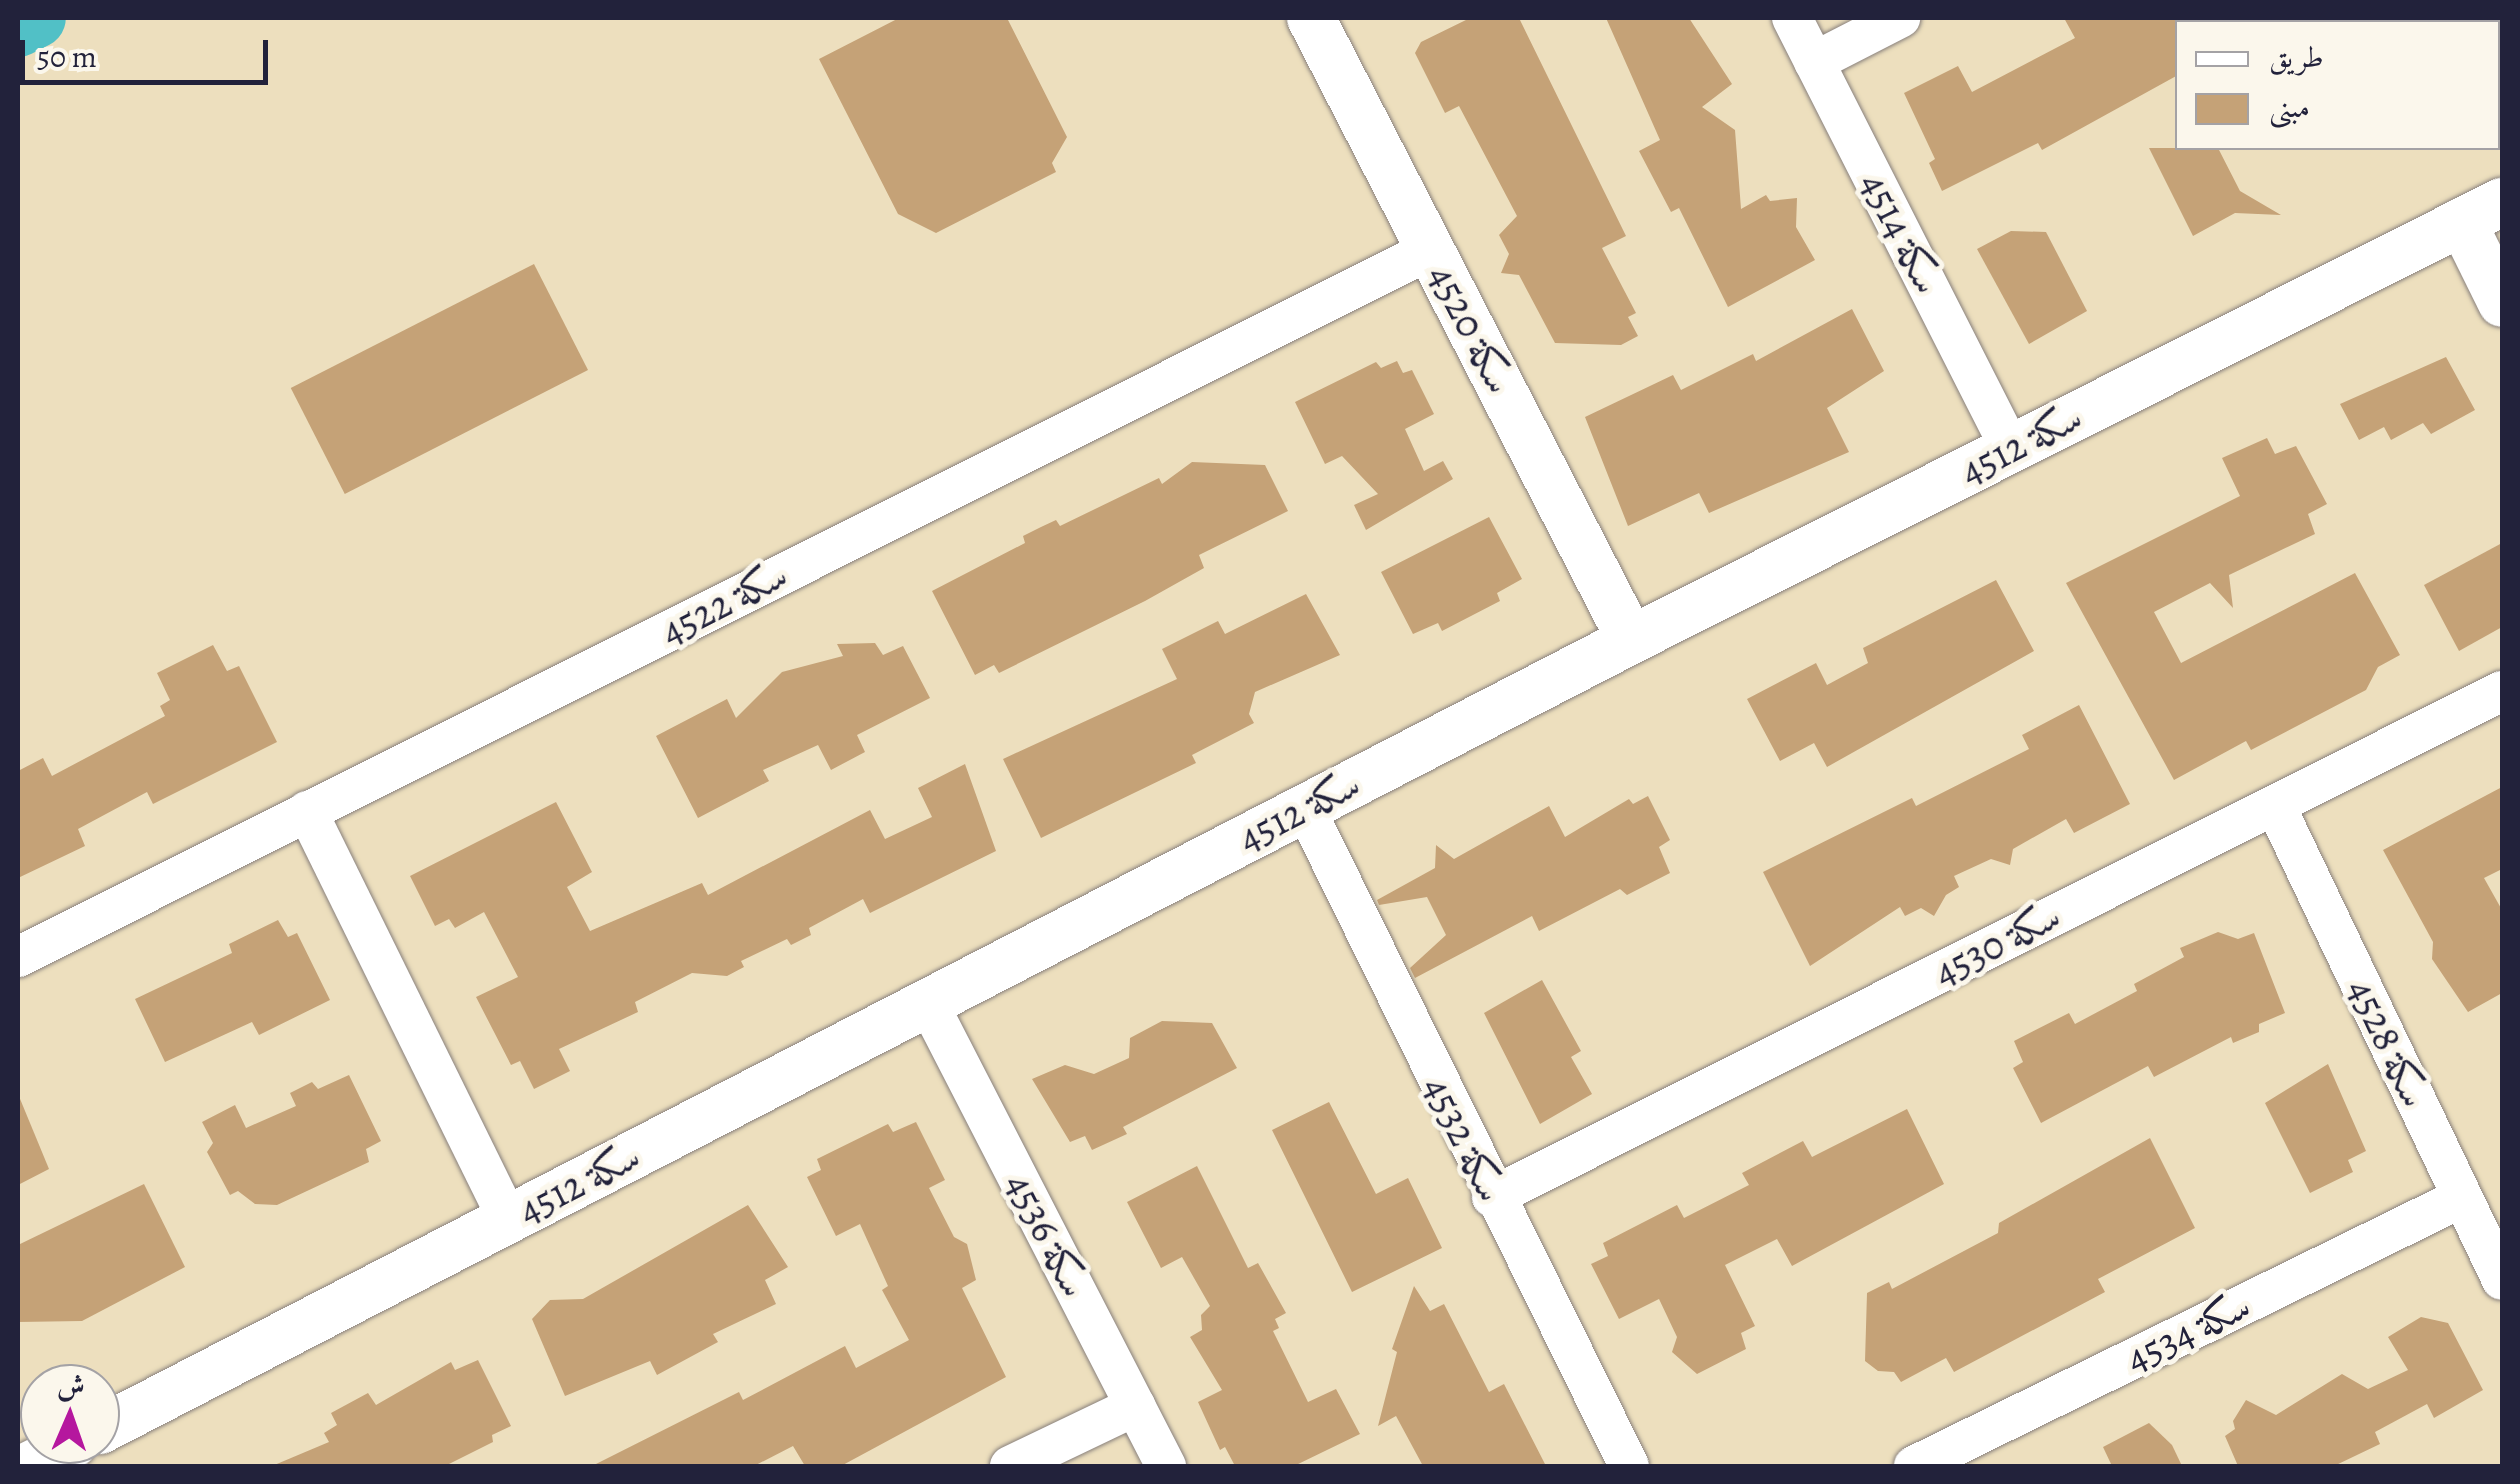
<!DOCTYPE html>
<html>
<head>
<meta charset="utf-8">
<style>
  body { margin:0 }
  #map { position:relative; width:2520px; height:1484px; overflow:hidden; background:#eddfbe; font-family:Alegreya,Amiri,serif }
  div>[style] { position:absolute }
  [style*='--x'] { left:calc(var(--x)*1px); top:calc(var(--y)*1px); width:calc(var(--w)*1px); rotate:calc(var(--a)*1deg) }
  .river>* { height:60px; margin:-30px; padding:0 30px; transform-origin:30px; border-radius:30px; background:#51c0c6 }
  .building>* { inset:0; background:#c5a277; transform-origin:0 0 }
  .roads { filter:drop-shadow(0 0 2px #88807c) drop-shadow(0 0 2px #88807c) }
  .minor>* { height:40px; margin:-20px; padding:0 20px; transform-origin:20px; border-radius:20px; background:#fff }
  .tertiary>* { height:48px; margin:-24px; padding:0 24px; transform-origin:24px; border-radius:24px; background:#fff }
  span { translate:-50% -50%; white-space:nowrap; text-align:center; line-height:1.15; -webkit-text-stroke:10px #fbf7ec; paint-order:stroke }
  .street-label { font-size:40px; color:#22223b }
  .frame { position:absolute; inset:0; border:20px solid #22223b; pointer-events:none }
  .legend { position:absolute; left:2175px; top:20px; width:325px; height:130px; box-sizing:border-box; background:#fbf7ec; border:2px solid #a4a2a5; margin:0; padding:12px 18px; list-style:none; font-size:30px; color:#22223b }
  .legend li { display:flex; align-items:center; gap:20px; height:50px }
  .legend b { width:50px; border:2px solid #a4a2a5 }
  .north { position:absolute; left:20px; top:1364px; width:100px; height:100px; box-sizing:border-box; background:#fbf7ec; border:2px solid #a4a2a5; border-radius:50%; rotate:2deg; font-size:28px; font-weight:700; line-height:40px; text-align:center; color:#22223b }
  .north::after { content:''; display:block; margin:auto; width:35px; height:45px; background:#b5179e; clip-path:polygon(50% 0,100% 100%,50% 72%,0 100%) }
  .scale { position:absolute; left:20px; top:40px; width:248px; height:45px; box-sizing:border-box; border:5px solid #22223b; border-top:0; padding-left:12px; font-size:30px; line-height:35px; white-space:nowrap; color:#22223b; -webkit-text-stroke:8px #fbf7ec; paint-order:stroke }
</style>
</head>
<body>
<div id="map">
  <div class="river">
    <i style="--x:18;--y:27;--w:20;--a:-27"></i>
  </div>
  <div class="building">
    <i style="clip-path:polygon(899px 18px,1007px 18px,1067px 137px,1052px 163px,1056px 172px,936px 233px,898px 214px,819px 59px)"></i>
    <i style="clip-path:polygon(1470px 18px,1519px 18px,1626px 236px,1602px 248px,1636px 313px,1628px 317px,1638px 336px,1621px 345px,1555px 343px,1519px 275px,1501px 273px,1509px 254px,1499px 235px,1517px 216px,1459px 106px,1445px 113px,1415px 53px,1421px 42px)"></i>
    <i style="clip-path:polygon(1606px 18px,1689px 18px,1732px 84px,1702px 107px,1735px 130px,1741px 209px,1766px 195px,1770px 201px,1797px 198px,1796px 227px,1815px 260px,1728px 307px,1679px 208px,1671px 212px,1639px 151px,1660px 140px)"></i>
    <i style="clip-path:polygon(2064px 18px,2178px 18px,2178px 75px,2042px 150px,2038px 143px,1942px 191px,1929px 163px,1935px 159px,1904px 93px,1958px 66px,1972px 92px,2075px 38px)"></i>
    <i style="clip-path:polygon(2149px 148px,2218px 148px,2240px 191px,2281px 215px,2235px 213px,2193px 236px)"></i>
    <i style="clip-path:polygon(2011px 231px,2046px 232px,2087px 311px,2029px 344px,1977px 249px)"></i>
    <i style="left:534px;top:264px;width:119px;height:273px;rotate:63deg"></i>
    <i style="clip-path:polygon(1852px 309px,1884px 371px,1827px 408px,1849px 452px,1709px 513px,1699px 493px,1628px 526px,1585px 417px,1673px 375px,1681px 390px,1753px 354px,1756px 361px)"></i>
    <i style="clip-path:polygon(2446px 357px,2475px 410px,2431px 434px,2423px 423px,2391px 440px,2384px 427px,2359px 440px,2340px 404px)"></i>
    <i style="clip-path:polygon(1397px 361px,1403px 373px,1412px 370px,1434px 414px,1405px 429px,1424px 471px,1443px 461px,1453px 479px,1366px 530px,1354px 505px,1378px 494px,1342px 456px,1325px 464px,1295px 402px,1376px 362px,1381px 368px)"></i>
    <i style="clip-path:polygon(2267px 438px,2275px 454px,2296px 446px,2327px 504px,2308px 514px,2315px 534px,2229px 575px,2233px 608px,2210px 583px,2154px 612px,2181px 663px,2355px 573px,2400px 655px,2378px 667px,2366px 690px,2251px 750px,2246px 741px,2174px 780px,2066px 583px,2240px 496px,2222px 458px)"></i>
    <i style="clip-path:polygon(1192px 462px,1265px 465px,1288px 511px,1199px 555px,1204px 568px,1145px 601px,999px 673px,994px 665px,975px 675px,932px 591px,1025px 543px,1023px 536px,1041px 527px,1056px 520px,1060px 526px,1159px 478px,1162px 484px)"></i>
    <i style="clip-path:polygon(1489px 517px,1522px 579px,1497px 593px,1500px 601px,1442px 631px,1438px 623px,1413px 634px,1381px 572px)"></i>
    <i style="clip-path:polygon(2502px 543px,2502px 627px,2459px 651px,2424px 585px)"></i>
    <i style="clip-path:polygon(1996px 580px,2034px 651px,1827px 767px,1814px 743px,1780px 761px,1747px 699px,1816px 663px,1827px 685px,1868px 663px,1863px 648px)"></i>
    <i style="clip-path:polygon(1306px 594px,1340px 655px,1255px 692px,1249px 714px,1254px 723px,1192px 755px,1196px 763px,1041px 838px,1003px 759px,1177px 679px,1162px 649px,1218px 621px,1225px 634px)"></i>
    <i style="clip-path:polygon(875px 643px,883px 655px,903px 646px,930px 698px,857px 735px,865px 752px,831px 770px,818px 745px,763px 770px,769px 781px,698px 818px,656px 736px,727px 699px,736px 718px,782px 672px,843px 656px,837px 644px)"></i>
    <i style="clip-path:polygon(213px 645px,227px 671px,239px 666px,277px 742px,153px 804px,147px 792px,78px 829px,85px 846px,18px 878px,18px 771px,43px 758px,52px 776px,165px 716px,160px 706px,170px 700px,157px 673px)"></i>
    <i style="clip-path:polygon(2079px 705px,2130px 804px,2074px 833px,2066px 819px,2013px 849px,2010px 865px,1991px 859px,1954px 876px,1959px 887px,1946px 895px,1934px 916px,1921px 908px,1905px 916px,1900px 907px,1810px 966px,1763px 872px,1912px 798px,1916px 806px,2029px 749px,2022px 735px)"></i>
    <i style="clip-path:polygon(965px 764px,996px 851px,870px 913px,863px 899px,809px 928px,811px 935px,791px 945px,787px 939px,741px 961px,744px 967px,727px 976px,692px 973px,635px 1002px,638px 1012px,559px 1049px,570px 1071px,534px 1089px,520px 1061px,511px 1065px,476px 997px,518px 977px,484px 912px,455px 928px,449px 919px,435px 926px,410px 876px,556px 802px,592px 872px,567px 887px,590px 931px,702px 883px,708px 895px,870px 810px,885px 839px,932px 817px,918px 788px)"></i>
    <i style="clip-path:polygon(2502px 787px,2502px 869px,2484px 878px,2502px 910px,2502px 993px,2468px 1012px,2432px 959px,2433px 942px,2383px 850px)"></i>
    <i style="clip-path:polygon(1648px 796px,1670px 840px,1659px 847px,1670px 873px,1627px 895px,1620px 889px,1539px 931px,1532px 916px,1415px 978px,1410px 968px,1446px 935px,1427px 897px,1379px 905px,1377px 900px,1435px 868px,1436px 845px,1454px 859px,1549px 806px,1565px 837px,1629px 799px,1633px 804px)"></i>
    <i style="clip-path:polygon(278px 920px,288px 937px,297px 933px,330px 1000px,259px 1035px,252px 1022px,165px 1062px,135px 999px,232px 953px,229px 944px)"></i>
    <i style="clip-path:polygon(2218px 932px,2238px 939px,2254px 933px,2285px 1013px,2259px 1024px,2259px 1032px,2233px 1043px,2231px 1037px,2154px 1077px,2148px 1066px,2041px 1123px,2013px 1068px,2023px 1062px,2014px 1041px,2069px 1013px,2075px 1024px,2137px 991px,2134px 984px,2184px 957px,2180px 948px)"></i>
    <i style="clip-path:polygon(1542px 980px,1581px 1051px,1571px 1057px,1592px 1094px,1540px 1124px,1484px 1013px)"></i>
    <i style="clip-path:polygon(1162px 1021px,1212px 1023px,1237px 1068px,1123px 1127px,1127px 1134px,1092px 1150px,1085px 1136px,1070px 1142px,1032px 1079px,1065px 1065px,1094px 1074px,1129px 1058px,1130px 1038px)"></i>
    <i style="clip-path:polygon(2328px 1064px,2366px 1151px,2348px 1160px,2353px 1172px,2310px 1193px,2265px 1103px)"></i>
    <i style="clip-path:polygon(349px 1075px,381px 1141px,366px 1149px,369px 1162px,277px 1205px,255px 1204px,238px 1191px,230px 1195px,207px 1152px,213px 1143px,202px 1122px,235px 1105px,246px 1128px,296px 1106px,290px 1093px,312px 1082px,318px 1089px)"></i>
    <i style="clip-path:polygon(18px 1094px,49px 1169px,18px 1185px)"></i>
    <i style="clip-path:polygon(1329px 1102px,1376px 1194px,1408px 1178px,1442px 1248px,1352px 1292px,1272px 1130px)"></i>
    <i style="clip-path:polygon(1907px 1109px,1944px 1184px,1792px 1266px,1777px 1239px,1725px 1265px,1755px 1326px,1741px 1333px,1746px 1349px,1697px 1374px,1672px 1352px,1677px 1337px,1659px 1299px,1619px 1319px,1591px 1264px,1608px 1256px,1603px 1243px,1677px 1205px,1684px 1218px,1749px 1185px,1742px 1173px,1803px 1141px,1812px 1157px)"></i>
    <i style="clip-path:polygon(916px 1122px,945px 1180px,929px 1188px,954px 1237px,967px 1244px,976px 1280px,962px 1288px,1006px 1377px,841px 1466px,805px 1466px,793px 1446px,754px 1466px,592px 1466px,739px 1392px,743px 1400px,845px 1346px,856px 1368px,909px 1340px,882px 1290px,888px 1286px,860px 1224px,836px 1236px,807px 1177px,821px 1170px,817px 1159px,888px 1124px,893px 1132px)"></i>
    <i style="clip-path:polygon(2150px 1138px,2195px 1228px,2098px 1279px,2105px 1292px,1954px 1372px,1946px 1358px,1901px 1382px,1894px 1372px,1878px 1371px,1865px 1361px,1867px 1293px,1889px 1282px,1892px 1289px,1998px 1233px,1999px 1223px)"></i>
    <i style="clip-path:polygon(1197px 1166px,1248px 1268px,1258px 1263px,1286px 1313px,1275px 1319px,1279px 1328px,1273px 1331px,1308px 1402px,1336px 1389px,1360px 1434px,1294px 1466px,1235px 1466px,1225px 1447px,1220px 1450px,1198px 1402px,1222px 1390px,1190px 1337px,1202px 1330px,1201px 1315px,1210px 1306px,1182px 1257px,1161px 1268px,1127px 1202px)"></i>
    <i style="clip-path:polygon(144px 1184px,185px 1267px,82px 1321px,18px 1322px,18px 1245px)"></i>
    <i style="clip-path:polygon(748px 1205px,788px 1267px,765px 1280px,776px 1304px,713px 1334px,718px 1342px,657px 1375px,650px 1361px,565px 1396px,532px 1319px,550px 1300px,583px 1299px)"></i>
    <i style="clip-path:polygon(1414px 1286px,1430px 1311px,1444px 1304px,1489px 1392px,1504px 1384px,1546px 1466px,1423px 1466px,1396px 1416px,1378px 1426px,1397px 1352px,1392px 1349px)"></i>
    <i style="clip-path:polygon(2421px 1317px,2448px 1323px,2483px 1390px,2434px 1418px,2427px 1404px,2375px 1432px,2380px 1444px,2334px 1466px,2238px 1466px,2225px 1436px,2235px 1429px,2233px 1421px,2246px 1400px,2276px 1415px,2342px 1374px,2368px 1389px,2408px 1370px,2388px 1337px)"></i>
    <i style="clip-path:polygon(478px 1360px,511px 1426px,492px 1435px,493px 1442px,445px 1466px,272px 1466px,329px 1442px,324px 1433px,337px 1425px,331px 1413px,368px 1393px,376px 1405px,451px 1362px,455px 1370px)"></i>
    <i style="clip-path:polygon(2149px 1423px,2172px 1445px,2182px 1466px,2112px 1466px,2103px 1447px)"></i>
  </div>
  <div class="roads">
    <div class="minor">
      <i style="--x:1792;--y:18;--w:483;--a:63.1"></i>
      <i style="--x:1814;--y:62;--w:97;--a:-27.1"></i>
      <i style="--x:2275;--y:805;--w:526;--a:64.46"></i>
      <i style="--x:1305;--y:808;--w:733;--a:63.78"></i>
      <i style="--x:307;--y:811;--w:455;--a:63.8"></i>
      <i style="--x:18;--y:957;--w:1579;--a:-26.6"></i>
      <i style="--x:928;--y:1003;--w:521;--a:62.8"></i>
      <i style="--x:1492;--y:1197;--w:1130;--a:-26.61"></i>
      <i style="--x:1010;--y:1466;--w:139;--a:-25.6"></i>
      <i style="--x:1914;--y:1466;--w:609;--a:-26.1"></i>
    </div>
    <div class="tertiary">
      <i style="--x:1311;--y:18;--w:699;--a:62.78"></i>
      <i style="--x:2462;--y:222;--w:90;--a:63.7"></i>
      <i style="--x:100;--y:1430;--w:1723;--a:-27.29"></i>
      <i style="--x:1631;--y:640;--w:975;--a:-26.7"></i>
      <i style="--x:29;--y:1466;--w:49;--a:-26.6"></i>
    </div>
  </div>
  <div class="street-label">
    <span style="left:1901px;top:233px;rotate:63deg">سكة 4514</span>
    <span style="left:1471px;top:329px;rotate:63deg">سكة 4520</span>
    <span style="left:2021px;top:444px;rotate:-27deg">سكة 4512</span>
    <span style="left:724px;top:603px;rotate:-27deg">سكة 4522</span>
    <span style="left:1299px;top:811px;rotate:-27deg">سكة 4512</span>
    <span style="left:1997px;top:944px;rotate:-27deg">سكة 4530</span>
    <span style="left:2388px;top:1043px;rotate:65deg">سكة 4528</span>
    <span style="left:1464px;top:1139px;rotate:64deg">سكة 4532</span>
    <span style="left:579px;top:1183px;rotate:-27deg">سكة 4512</span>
    <span style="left:1047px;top:1235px;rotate:63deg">سكة 4536</span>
    <span style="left:2188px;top:1332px;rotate:-26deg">سكة 4534</span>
  </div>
  <div class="frame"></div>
  <ul class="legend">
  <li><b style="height:12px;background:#fff"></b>طريق</li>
  <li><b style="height:28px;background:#c5a277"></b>مبنى</li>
  </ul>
  <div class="north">ش</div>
  <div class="scale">50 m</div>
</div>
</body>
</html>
